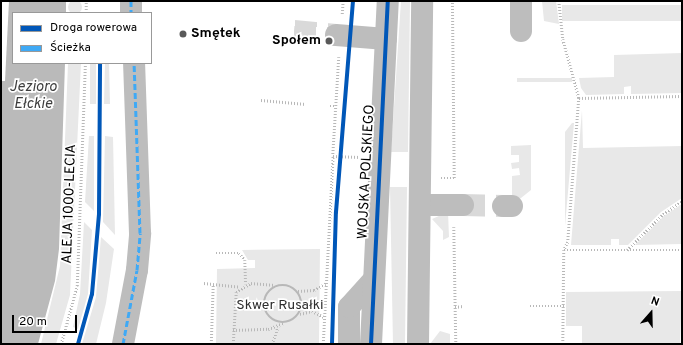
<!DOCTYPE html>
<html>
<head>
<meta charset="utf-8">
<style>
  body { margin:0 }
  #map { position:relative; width:683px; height:345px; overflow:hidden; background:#fff; font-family:Overpass,sans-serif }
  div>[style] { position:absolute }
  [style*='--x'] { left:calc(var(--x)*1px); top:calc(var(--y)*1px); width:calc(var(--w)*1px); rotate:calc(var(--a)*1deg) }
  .green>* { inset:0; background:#e8e8e8; transform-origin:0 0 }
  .round { border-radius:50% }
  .water>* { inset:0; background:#bababa }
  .pier>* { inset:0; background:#fff }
  .minor-tunnel>* { height:22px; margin-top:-11px; transform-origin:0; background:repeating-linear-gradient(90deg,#d9d9d9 0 22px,transparent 0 33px) }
  .path>* { height:2.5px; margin-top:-1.25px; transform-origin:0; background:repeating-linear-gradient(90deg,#b8b8b8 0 1px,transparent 0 3px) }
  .path>.ring { margin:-1.25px; padding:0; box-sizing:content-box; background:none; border:2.5px solid #b8b8b8; border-radius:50% }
  .minor>* { height:22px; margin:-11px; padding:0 11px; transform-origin:11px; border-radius:11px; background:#bdbdbd }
  .quiet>* { height:3px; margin-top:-1.5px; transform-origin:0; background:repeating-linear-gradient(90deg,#3fa9f5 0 6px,transparent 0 9px) }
  .cycleway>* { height:4px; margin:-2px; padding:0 2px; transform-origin:2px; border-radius:2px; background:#0057b8 }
  .dots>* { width:11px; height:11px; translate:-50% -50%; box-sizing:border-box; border:2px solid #fff; border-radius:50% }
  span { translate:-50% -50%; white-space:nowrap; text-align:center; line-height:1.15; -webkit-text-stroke:3.5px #fff; paint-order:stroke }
  .poi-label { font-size:14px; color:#000; font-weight:700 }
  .left { translate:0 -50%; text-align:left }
  .right { translate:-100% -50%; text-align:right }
  .street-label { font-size:14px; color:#000 }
  .park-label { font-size:14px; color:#2d2d2d }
  .water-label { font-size:15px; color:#3e3e3e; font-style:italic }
  .frame { position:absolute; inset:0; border:2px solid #000; pointer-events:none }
  .legend { position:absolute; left:12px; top:12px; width:140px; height:52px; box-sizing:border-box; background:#fff; border:1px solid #999; margin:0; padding:5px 7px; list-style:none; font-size:12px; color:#000 }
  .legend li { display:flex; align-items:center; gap:8px; height:20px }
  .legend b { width:20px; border:1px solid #999 }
  .north { position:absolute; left:631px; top:293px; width:40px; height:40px; -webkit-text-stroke:3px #fff; paint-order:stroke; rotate:20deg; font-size:11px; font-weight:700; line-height:16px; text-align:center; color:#000 }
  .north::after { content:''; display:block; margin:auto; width:14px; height:18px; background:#000; clip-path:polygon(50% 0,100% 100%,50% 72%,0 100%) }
  .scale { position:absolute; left:12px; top:315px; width:65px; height:18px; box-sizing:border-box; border:2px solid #000; border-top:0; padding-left:5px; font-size:12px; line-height:14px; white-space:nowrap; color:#000; -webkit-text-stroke:3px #fff; paint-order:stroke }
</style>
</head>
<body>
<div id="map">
  <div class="green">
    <i class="round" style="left:68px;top:0;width:14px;height:14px"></i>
    <i style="clip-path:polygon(401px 1px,410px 1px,408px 152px,391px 152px)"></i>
    <i style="clip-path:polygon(542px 1px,556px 1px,559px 24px,544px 21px)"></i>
    <i style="left:682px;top:5px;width:16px;height:120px;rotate:90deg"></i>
    <i style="clip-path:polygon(682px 53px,682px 93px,631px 94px,631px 86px,624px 87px,624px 94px,586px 95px,581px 88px,579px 78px,614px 77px,614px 55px)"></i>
    <i style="clip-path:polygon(68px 63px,81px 63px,70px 295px,56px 344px,41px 344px,60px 266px)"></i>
    <i style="left:90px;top:63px;width:6px;height:41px"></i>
    <i style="clip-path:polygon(105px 63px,109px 63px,110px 104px,104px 104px)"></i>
    <i style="left:572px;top:78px;width:4px;height:55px;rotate:90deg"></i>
    <i style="clip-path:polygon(582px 110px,583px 148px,682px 146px,682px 198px,661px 212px,628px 245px,619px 245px,619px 239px,611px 239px,611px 245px,571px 245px)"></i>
    <i style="clip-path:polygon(572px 123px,574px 123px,565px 226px,565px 132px)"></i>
    <i style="clip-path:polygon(89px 136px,94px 136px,94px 211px,85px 202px)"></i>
    <i style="clip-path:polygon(105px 136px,113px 137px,115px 235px,103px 222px)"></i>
    <i style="clip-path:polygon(531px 145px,531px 190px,521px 198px,512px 198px,512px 176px,520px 175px,519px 168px,512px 169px,511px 163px,519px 162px,519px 155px,511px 155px,511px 146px)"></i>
    <i style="clip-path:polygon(390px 187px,407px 187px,405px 344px,393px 344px)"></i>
    <i style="clip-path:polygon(682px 204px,682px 244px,635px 245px,664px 216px)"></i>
    <i style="clip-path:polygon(448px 212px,449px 237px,443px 240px,443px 231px,432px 219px)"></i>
    <i style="clip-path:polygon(84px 222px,92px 230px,88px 294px,78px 329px,73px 327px,80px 294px)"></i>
    <i style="clip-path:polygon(101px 237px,114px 249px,106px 303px,96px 344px,82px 344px,96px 297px)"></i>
    <i style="clip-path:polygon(320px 249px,319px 344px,216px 344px,217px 269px,255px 268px,255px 260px,248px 260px,242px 250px)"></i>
    <i style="clip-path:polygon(682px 291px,680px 344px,582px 344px,582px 326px,566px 326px,566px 292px)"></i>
    <i style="clip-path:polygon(440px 331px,450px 334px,450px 344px,430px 344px)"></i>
  </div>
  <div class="water">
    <i style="clip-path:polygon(1px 1px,66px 1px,66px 13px,13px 13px,13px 63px,65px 63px,59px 249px,55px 281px,38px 344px,1px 344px)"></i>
  </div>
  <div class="pier">
    <i style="clip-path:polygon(1px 1px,9px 1px,5px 81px,1px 81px)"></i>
  </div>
  <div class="minor-tunnel">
    <i style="--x:294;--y:31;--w:42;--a:5.4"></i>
    <i style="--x:463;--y:205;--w:40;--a:1.4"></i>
  </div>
  <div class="path">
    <i style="--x:559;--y:1;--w:38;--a:84"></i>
    <i style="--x:563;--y:39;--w:61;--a:74.8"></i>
    <i style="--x:579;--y:98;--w:144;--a:94.4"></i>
    <i style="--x:568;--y:242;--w:9;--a:117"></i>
    <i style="--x:564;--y:250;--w:94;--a:90.6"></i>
    <i style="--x:86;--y:13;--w:12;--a:-90"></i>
    <i style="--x:342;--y:14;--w:13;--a:-86"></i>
    <i style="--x:7;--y:41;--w:6;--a:0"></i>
    <i style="--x:339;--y:57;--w:99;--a:93.5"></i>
    <i style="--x:333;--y:156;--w:27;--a:2"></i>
    <i style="--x:579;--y:98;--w:103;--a:-1.1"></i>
    <i style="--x:261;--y:100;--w:45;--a:5.1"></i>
    <i style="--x:330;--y:106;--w:6;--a:0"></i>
    <i style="--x:441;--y:178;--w:13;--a:0"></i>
    <i style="--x:454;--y:178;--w:177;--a:-90.6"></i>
    <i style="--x:454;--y:227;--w:117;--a:89"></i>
    <i style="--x:564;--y:250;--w:118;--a:0"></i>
    <i style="--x:627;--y:250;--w:51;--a:-45"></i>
    <i style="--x:663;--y:214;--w:23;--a:-34"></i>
    <i style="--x:216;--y:253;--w:23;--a:0"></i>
    <i style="--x:239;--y:253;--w:9;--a:49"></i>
    <i style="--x:245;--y:260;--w:24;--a:88"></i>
    <i style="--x:204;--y:283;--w:9;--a:6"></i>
    <i class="ring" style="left:264px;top:285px;width:35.5px;height:35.5px"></i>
    <i style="--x:298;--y:291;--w:16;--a:-4"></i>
    <i style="--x:314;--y:290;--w:13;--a:-29"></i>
    <i style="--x:530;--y:306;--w:34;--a:0"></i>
    <i style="--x:455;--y:307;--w:8;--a:-7"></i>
    <i style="--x:300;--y:314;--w:12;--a:-14"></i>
    <i style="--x:312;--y:311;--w:13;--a:27"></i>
    <i style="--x:233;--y:330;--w:35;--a:-2"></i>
    <i style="--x:268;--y:329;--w:17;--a:-21"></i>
    <i style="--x:61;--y:344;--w:60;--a:-74.6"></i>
    <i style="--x:77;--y:286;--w:223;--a:-87.9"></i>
    <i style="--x:211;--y:344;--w:60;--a:-88.1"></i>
    <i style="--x:213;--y:284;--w:27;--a:6"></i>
    <i style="--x:233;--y:344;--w:52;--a:-86.7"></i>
    <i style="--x:236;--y:292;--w:17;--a:-31"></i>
    <i style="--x:251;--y:283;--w:24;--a:5"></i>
    <i style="--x:272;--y:344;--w:18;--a:-71"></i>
    <i style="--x:323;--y:344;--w:188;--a:-87"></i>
  </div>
  <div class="minor">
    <i style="--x:131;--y:1;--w:12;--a:90"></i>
    <i style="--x:521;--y:31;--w:30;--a:-90"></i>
    <i style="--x:336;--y:35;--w:50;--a:4.6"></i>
    <i style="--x:420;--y:205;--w:43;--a:0"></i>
    <i style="--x:503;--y:206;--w:9;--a:0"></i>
    <i style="--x:123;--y:344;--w:75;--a:-79.3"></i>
    <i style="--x:137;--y:270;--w:37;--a:-85"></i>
    <i style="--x:140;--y:233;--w:170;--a:-92"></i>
    <i style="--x:349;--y:344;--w:37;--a:-90"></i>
    <i style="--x:349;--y:307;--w:36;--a:-48"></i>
    <i style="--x:371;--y:344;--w:343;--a:-87.2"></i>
    <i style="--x:418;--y:344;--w:343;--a:-89.3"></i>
  </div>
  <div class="quiet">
    <i style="--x:131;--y:1;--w:12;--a:90"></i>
    <i style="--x:123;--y:344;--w:75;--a:-79.3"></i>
    <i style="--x:137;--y:270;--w:37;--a:-85"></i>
    <i style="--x:140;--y:233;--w:170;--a:-92"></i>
  </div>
  <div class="cycleway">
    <i style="--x:78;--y:344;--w:52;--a:-74.4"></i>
    <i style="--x:92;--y:294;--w:80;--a:-85"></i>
    <i style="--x:99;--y:214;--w:151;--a:-89.6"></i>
    <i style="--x:332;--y:344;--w:132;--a:-88.3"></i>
    <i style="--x:336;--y:212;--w:212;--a:-85.4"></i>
    <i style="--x:371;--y:344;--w:343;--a:-87.2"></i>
  </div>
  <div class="dots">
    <i style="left:183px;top:34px;background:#595959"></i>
    <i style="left:329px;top:41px;background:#595959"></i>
  </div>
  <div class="poi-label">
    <span class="left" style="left:191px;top:34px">Smętek</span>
    <span class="right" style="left:321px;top:41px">Społem</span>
  </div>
  <div class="street-label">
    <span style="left:367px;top:172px;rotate:-87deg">WOJSKA POLSKIEGO</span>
    <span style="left:70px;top:204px;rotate:-88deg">ALEJA 1000-LECIA</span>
  </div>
  <div class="park-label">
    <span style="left:280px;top:306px">Skwer Rusałki</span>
  </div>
  <div class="water-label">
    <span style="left:33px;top:96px">Jezioro<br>Ełckie</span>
  </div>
  <div class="frame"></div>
  <ul class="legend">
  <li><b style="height:5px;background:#0057b8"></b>Droga rowerowa</li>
  <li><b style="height:5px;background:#3fa9f5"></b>Ścieżka</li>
  </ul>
  <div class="north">N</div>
  <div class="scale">20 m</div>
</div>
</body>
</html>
